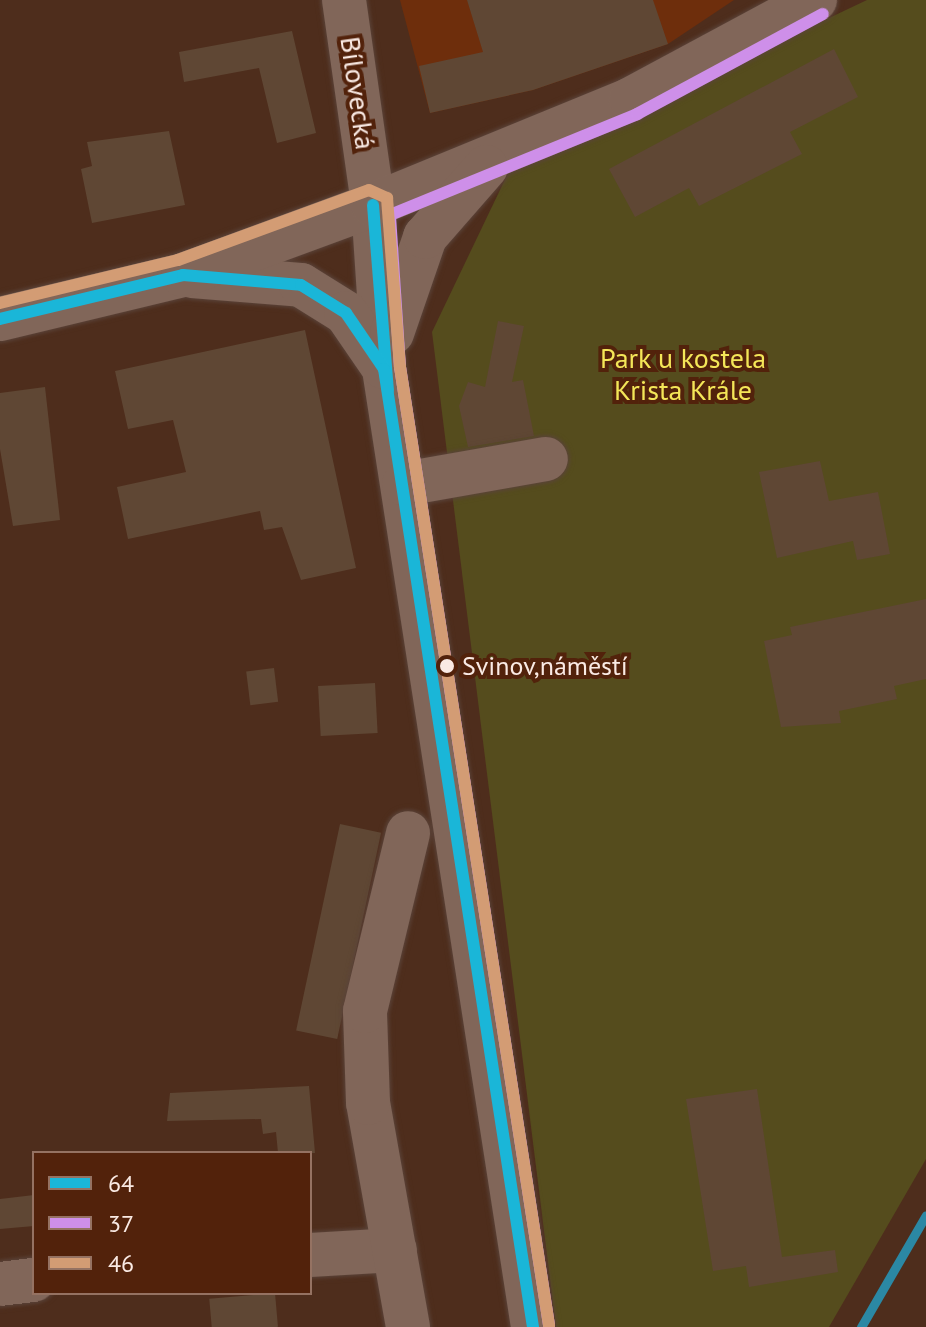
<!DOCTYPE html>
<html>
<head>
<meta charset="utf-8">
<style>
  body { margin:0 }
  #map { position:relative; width:926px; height:1327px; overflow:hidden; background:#4e2d1c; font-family:"PT Sans",sans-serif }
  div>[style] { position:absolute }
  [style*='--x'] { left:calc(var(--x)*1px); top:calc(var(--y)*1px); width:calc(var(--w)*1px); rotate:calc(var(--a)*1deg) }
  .built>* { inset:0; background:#6e2e0c }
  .green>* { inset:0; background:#554c1d }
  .stream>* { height:9px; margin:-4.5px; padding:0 4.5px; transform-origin:4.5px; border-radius:4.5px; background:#2b88a4 }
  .building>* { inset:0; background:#5f4734; transform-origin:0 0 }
  .roads { filter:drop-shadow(0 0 2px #5a4339) drop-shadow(0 0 2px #5a4339) }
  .minor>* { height:44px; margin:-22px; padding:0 22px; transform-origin:22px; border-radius:22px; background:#816659 }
  .bus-1>* { height:12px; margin:-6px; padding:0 6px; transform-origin:6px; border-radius:6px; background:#1ab6d8 }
  .bus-2>* { height:12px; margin:-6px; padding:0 6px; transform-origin:6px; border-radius:6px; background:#ce8fe9 }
  .bus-3>* { height:12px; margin:-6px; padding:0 6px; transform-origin:6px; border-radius:6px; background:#d39c74 }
  .dots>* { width:22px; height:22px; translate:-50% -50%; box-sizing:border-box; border:4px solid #52220b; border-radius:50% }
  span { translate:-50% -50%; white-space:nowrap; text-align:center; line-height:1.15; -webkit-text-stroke:8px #52220b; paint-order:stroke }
  .bus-label { font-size:26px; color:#faeae4 }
  .left { translate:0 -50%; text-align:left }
  .street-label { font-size:28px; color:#faeae4 }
  .park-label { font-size:28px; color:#f4e658 }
  .legend { position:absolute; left:32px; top:1151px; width:280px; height:144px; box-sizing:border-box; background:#52220b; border:2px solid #957262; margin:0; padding:10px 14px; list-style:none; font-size:24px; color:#faeae4 }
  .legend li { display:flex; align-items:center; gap:16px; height:40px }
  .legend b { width:40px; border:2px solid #957262 }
</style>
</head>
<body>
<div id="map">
  <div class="built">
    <i style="clip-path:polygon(400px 0,734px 0,668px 44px,533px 90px,430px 113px)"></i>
  </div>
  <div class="green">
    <i style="clip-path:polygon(867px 0,926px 0,926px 1159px,829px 1327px,556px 1327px,432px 332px,510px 169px)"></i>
  </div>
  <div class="stream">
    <i style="--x:861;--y:1327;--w:129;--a:-59.9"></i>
  </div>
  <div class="building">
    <i style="clip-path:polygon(467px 0,653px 0,668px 44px,533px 90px,430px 113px,419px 66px,483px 52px)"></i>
    <i style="clip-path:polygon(292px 31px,316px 133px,277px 143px,259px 68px,184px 82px,179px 52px)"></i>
    <i style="clip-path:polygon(834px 49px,858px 97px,790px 132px,802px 154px,699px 206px,689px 188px,635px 217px,609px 169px)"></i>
    <i style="clip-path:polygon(169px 131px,185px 205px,92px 223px,81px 169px,92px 166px,87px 142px)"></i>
    <i style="clip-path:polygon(498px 321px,524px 326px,512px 382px,523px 380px,534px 436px,468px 447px,459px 406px,468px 382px,485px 387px)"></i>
    <i style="clip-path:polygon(305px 330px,356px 568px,301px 580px,282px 527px,264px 530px,260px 511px,128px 539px,117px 487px,186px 472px,173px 420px,128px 429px,115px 371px)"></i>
    <i style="clip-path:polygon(45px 387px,60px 520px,13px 526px,0 449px,0 393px)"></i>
    <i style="clip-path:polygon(820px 461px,829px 501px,878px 492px,890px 554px,857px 560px,853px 541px,777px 558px,759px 472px)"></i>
    <i style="clip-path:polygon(926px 599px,926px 679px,894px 686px,897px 699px,839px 711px,841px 723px,781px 727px,764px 641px,792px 635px,790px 627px)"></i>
    <i style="left:274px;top:668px;width:34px;height:28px;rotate:83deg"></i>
    <i style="left:375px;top:683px;width:50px;height:57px;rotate:87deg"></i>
    <i style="left:340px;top:824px;width:42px;height:211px;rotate:12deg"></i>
    <i style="clip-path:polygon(309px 1086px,315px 1153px,278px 1153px,276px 1132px,263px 1134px,261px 1119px,167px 1121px,170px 1093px)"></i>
    <i style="clip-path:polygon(757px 1089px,782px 1257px,835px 1250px,838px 1272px,749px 1287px,746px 1266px,713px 1271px,686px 1099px)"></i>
    <i style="clip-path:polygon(34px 1195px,34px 1226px,0 1229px,0 1199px)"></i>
    <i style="left:275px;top:1293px;width:34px;height:66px;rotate:85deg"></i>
  </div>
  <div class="roads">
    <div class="minor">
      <i style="--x:344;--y:0;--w:207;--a:81.9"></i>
      <i style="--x:373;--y:205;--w:164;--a:86.2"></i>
      <i style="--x:384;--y:369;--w:970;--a:81.16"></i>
      <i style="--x:192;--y:276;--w:109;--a:4.7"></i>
      <i style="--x:301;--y:285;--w:53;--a:31.9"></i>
      <i style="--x:346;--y:313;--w:65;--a:55.6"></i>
      <i style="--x:0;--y:319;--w:188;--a:-13.5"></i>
      <i style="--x:183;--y:275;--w:202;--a:-20.2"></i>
      <i style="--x:373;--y:205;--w:279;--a:-22.3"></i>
      <i style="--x:631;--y:99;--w:209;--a:-28.3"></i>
      <i style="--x:392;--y:333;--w:102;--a:-71"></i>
      <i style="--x:425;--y:237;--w:93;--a:-48.9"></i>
      <i style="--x:404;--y:484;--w:144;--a:-10"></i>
      <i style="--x:310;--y:1255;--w:85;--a:-3.4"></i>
      <i style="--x:0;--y:1284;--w:34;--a:-7"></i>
      <i style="--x:408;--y:1327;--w:228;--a:-100.1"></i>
      <i style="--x:368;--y:1103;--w:92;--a:-91.9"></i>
      <i style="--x:365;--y:1011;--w:183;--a:-76.4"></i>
    </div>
  </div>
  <div class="bus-1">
    <i style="--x:373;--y:205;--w:186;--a:85.4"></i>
    <i style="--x:0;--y:319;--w:188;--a:-13.5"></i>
    <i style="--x:183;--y:275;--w:118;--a:4.8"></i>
    <i style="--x:301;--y:285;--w:53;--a:31.9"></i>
    <i style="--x:346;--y:313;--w:68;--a:55.8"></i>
    <i style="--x:384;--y:369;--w:970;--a:81.16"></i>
  </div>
  <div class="bus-2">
    <i style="--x:549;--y:1325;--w:970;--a:-98.84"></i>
    <i style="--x:400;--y:367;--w:152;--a:-93.8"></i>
    <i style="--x:390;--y:215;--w:267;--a:-22.2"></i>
    <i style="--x:637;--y:114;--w:211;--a:-28.3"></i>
  </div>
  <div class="bus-3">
    <i style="--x:0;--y:303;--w:183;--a:-13.6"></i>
    <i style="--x:178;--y:260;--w:203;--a:-20.1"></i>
    <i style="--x:369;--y:190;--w:20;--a:24"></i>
    <i style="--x:387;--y:198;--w:169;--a:85.6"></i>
    <i style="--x:400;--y:367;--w:970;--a:81.16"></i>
  </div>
  <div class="dots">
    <i style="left:447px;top:666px;background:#faeae4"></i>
  </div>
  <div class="bus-label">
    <span class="left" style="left:462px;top:666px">Svinov,náměstí</span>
  </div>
  <div class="street-label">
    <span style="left:358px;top:93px;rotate:82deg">Bílovecká</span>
  </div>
  <div class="park-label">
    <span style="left:683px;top:374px">Park u kostela<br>Krista Krále</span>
  </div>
  <ul class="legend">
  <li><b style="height:10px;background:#1ab6d8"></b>64</li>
  <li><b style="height:10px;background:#ce8fe9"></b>37</li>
  <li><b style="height:10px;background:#d39c74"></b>46</li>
  </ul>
</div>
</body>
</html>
